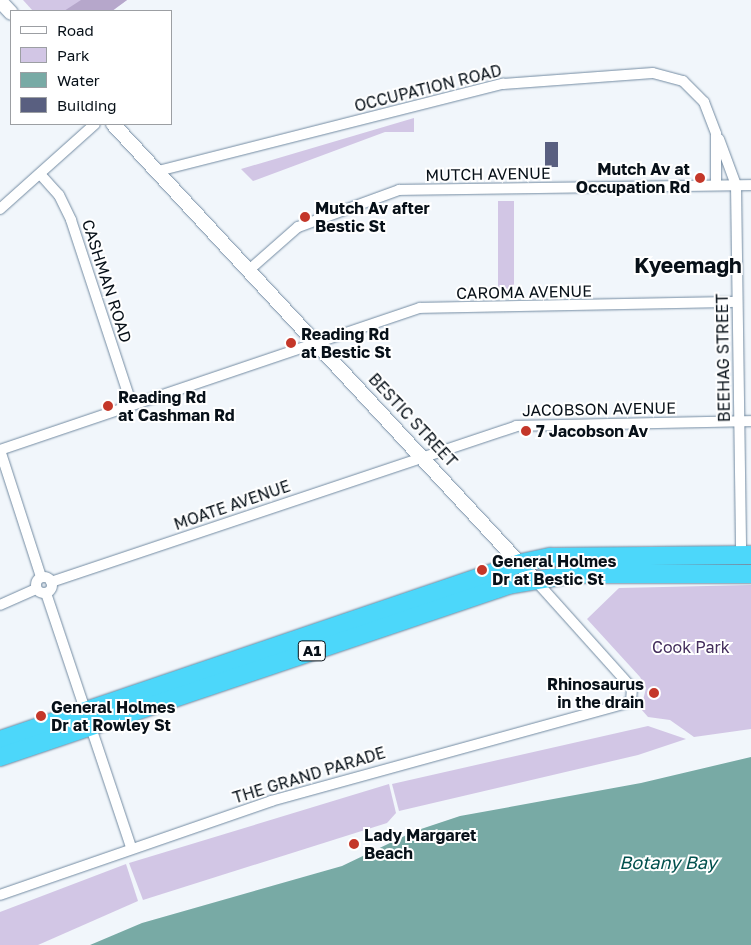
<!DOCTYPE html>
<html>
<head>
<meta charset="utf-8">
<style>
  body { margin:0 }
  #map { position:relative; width:751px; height:945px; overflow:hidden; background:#f1f6fb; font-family:"Golos Text",sans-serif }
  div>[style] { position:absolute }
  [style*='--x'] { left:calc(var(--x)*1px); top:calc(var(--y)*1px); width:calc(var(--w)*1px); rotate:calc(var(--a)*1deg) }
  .green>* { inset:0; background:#d2c6e5; transform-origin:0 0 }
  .forest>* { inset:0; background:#b6a7cb }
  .water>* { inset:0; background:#78aaa5 }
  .building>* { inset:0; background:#595f80; transform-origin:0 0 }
  .roads { filter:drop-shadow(0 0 1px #738ba2) drop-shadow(0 0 1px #738ba2) }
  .street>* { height:10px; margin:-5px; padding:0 5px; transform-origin:5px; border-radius:5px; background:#fff }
  .street>.ring { margin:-5px; padding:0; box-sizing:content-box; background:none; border:10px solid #fff; border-radius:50% }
  .secondary>* { height:14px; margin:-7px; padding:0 7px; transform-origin:7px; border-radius:7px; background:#fff }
  .highway>* { height:18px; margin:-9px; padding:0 9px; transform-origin:9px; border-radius:9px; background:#4cd7fa }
  .dots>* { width:14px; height:14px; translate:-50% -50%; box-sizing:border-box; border:2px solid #fff; border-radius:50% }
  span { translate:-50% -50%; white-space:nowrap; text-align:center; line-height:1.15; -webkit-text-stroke:4px #fff; paint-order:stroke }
  .shield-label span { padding:1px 4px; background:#fff; border:1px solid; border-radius:4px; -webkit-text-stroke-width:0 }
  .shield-label { font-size:15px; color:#071018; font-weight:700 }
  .street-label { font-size:16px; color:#071018 }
  .poi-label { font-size:16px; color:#071018; font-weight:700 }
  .right { translate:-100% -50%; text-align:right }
  .left { translate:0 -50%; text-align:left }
  .park-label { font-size:16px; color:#432d5c }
  .water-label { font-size:18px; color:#01504d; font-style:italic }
  .district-label { font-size:21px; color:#071018; font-weight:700 }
  .legend { position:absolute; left:10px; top:10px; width:162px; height:115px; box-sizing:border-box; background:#fff; border:1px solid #9c9fa3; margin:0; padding:6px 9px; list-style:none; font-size:15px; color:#071018 }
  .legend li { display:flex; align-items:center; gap:10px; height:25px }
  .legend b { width:25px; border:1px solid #9c9fa3 }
</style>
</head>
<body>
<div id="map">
  <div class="green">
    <i style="clip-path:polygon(23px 0,127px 0,112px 11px,33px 11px)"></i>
    <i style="clip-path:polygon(414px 118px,414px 132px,385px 132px,253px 181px,241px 169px)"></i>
    <i style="left:498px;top:201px;width:16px;height:93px"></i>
    <i style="clip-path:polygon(751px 585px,751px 729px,694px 737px,670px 720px,648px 717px,641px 709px,646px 688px,640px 677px,587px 619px,619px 588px)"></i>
    <i style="clip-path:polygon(648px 726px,686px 739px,638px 755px,399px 811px,392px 784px)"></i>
    <i style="clip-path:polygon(389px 784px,396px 813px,387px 823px,143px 900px,129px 863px)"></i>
    <i style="clip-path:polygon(126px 864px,138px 901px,38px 945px,0 945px,0 912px)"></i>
  </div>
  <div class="forest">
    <i style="clip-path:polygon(81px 0,127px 0,112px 11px,64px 11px)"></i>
  </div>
  <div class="water">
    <i style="clip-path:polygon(751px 757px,751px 945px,90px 945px,142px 923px,342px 866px,415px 831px,460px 816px,641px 783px)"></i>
  </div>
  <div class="building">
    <i style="left:545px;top:142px;width:13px;height:25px"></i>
  </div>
  <div class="roads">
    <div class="street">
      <i style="--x:719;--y:139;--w:49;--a:69.7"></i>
      <i style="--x:736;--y:185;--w:370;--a:89.2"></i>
      <i style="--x:158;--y:171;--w:356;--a:-14.2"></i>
      <i style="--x:503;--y:84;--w:150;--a:-4.2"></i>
      <i style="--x:653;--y:73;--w:31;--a:15"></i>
      <i style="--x:683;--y:81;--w:30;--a:45"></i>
      <i style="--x:704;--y:102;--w:34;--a:69"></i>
      <i style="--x:716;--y:134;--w:51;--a:90"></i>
      <i style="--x:40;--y:174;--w:28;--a:48"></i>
      <i style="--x:59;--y:195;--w:28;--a:64"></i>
      <i style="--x:71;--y:220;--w:195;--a:71.8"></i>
      <i style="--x:0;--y:209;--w:127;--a:-41.8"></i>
      <i style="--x:249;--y:270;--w:65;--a:-41.3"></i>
      <i style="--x:298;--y:227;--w:108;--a:-20.1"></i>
      <i style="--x:399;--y:190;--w:352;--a:-0.8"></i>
      <i style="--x:0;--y:450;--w:443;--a:-18.7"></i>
      <i style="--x:420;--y:308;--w:317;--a:-1.1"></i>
      <i style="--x:0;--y:450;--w:133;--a:72.1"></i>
      <i class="ring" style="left:36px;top:577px;width:6px;height:6px"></i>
      <i style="--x:51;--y:582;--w:490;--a:-18.5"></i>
      <i style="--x:516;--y:426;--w:235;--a:-1.2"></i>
      <i style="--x:46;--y:593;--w:268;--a:71.5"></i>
      <i style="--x:0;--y:605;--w:39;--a:-24"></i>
      <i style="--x:0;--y:895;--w:287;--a:-19.1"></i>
      <i style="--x:271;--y:801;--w:373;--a:-15.4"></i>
      <i style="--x:631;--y:702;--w:14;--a:-86"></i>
      <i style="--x:632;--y:688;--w:145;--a:-131.9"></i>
    </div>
    <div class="secondary">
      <i style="--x:0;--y:1;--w:16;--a:47"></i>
      <i style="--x:113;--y:124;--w:621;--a:47.22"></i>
    </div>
    <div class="highway">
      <i style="--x:0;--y:740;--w:550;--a:-18.76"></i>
      <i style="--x:521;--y:563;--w:30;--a:-12"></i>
      <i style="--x:550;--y:557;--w:201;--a:-0.6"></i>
      <i style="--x:0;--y:757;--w:537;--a:-18.67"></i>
      <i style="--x:509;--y:585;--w:66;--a:-9.6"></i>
      <i style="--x:574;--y:574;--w:177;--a:0"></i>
    </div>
  </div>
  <div class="dots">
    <i style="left:700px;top:178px;background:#c43729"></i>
    <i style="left:305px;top:217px;background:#c43729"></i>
    <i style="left:291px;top:343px;background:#c43729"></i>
    <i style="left:108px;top:406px;background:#c43729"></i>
    <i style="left:526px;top:431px;background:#c43729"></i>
    <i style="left:482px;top:570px;background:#c43729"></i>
    <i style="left:654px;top:693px;background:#c43729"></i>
    <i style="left:41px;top:716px;background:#c43729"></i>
    <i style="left:354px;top:844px;background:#c43729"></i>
  </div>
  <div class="shield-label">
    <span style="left:312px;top:651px">A1</span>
  </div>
  <div class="street-label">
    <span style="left:428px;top:88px;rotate:-14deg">OCCUPATION ROAD</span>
    <span style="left:488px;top:174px;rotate:-1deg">MUTCH AVENUE</span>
    <span style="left:107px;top:281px;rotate:72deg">CASHMAN ROAD</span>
    <span style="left:524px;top:292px;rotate:-1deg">CAROMA AVENUE</span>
    <span style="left:723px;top:358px;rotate:-91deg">BEEHAG STREET</span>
    <span style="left:599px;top:409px;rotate:-1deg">JACOBSON AVENUE</span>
    <span style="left:413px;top:420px;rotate:47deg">BESTIC STREET</span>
    <span style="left:232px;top:505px;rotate:-19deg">MOATE AVENUE</span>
    <span style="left:309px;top:775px;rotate:-17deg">THE GRAND PARADE</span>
  </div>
  <div class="poi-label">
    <span class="right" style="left:690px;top:178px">Mutch Av at<br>Occupation Rd</span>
    <span class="left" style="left:315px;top:217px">Mutch Av after<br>Bestic St</span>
    <span class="left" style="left:301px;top:343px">Reading Rd<br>at Bestic St</span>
    <span class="left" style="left:118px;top:406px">Reading Rd<br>at Cashman Rd</span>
    <span class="left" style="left:536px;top:431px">7 Jacobson Av</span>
    <span class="left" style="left:492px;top:570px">General Holmes<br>Dr at Bestic St</span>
    <span class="right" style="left:644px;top:693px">Rhinosaurus<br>in the drain</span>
    <span class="left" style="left:51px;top:716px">General Holmes<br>Dr at Rowley St</span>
    <span class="left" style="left:364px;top:844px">Lady Margaret<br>Beach</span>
  </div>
  <div class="park-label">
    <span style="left:691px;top:647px">Cook Park</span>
  </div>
  <div class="water-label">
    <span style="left:668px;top:862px">Botany Bay</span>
  </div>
  <div class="district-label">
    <span style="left:688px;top:265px">Kyeemagh</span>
  </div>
  <ul class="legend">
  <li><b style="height:6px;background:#fff"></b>Road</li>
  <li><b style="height:14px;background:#d2c6e5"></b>Park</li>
  <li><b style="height:14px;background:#78aaa5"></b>Water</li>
  <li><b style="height:14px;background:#595f80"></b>Building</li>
  </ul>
</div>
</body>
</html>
